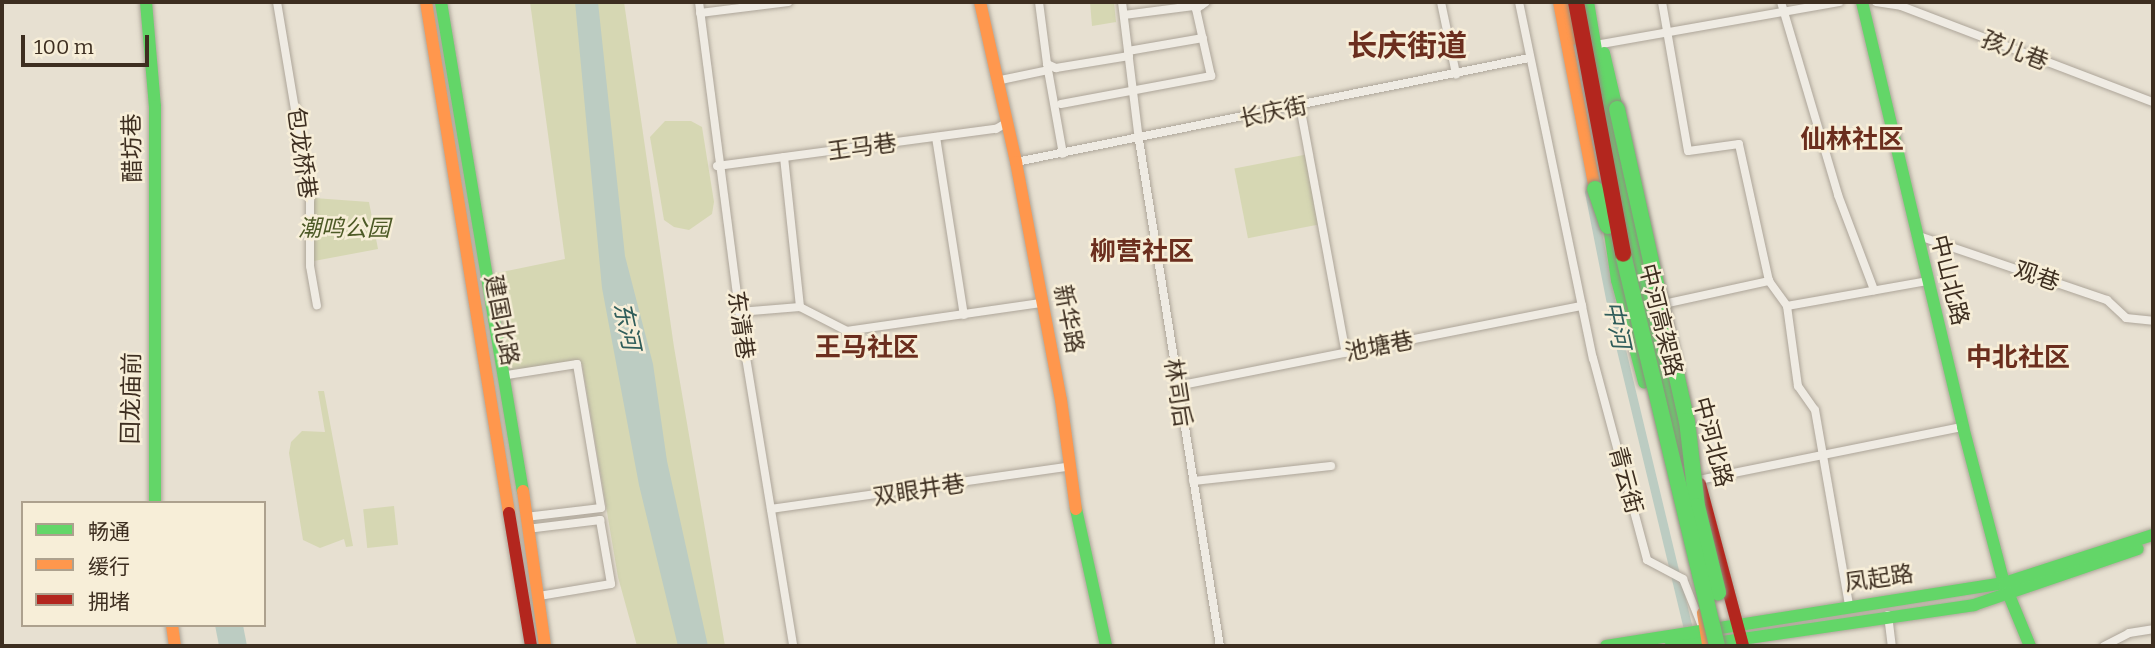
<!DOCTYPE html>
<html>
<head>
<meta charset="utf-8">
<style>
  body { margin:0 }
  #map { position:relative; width:2155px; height:648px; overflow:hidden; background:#e7e0d1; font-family:Bitter,"Noto Sans SC",serif }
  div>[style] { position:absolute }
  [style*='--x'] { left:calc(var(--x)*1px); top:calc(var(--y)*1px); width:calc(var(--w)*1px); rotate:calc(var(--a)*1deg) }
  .green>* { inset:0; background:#d6d7b3; transform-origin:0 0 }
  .water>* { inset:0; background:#bcccc2 }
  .canal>* { height:9px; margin:-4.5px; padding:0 4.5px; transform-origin:4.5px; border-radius:4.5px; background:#bcccc2 }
  .roads { filter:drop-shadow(0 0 2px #ada599) drop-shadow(0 0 2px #ada599) }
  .street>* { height:8px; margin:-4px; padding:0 4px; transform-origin:4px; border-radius:4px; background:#efebe3 }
  .fast>* { height:12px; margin:-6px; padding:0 6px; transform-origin:6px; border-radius:6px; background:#63d668 }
  .slow>* { height:12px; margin:-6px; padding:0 6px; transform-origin:6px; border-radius:6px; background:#ff974d }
  .jam>* { height:12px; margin:-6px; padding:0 6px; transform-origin:6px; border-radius:6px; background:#b3261e }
  .bridges { filter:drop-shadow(0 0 2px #928b80) drop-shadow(0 0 2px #928b80) }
  .fast-bridge>* { height:16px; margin:-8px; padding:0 8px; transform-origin:8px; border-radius:8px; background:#63d668 }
  .jam-bridge>* { height:16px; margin:-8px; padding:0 8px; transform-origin:8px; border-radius:8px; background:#b3261e }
  span { translate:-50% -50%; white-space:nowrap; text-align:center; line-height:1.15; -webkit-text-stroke:5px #f7eed8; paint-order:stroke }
  .street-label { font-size:23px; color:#3d2e20 }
  .park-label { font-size:23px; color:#4d5a26; font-style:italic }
  .water-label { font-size:24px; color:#2f5d5a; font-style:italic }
  .quarter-label { font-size:26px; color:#6b2e1e; font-weight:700 }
  .district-label { font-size:30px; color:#6b2e1e; font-weight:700 }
  .frame { position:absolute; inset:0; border:4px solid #3d2e20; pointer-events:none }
  .legend { position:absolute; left:21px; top:501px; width:245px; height:126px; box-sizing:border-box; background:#f7eed8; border:2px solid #ada18e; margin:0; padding:9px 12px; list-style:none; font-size:21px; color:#3d2e20 }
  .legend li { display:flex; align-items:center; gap:14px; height:35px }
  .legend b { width:35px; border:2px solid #ada18e }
  .scale { position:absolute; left:21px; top:35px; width:128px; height:32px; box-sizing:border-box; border:4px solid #3d2e20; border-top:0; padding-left:9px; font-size:21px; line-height:24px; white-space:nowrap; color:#3d2e20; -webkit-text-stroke:5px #f7eed8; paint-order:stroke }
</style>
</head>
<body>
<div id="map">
  <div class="green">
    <i style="clip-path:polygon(530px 2px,624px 2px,674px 347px,725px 646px,637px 646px,618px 577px,582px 364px,507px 375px,487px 275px,565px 259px)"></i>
    <i style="clip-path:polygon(1090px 2px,1114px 2px,1116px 22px,1092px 26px)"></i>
    <i style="clip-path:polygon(665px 121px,691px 121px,702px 127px,714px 202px,712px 214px,689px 230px,674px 227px,664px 220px,650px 137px)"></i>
    <i style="left:1309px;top:154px;width:71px;height:76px;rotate:79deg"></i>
    <i style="clip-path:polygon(314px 198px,369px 202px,378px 249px,314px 261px)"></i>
    <i style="clip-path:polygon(318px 391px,324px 391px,353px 546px,346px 547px,344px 539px,320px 548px,303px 540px,289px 453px,291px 442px,302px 431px,325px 432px)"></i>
    <i style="left:394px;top:506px;width:39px;height:31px;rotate:84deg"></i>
  </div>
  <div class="water">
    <i style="clip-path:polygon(575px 2px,598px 2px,625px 256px,653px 364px,667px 461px,708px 646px,678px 646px,639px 485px,602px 288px)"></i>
    <i style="clip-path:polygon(215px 625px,243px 625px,247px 646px,219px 646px)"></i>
  </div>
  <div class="canal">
    <i style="--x:1589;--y:192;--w:144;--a:78.8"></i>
    <i style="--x:1617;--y:333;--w:312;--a:76.5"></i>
  </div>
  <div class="roads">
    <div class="street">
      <i style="--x:277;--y:2;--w:201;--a:80.5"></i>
      <i style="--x:310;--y:200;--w:66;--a:90"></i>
      <i style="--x:310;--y:266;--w:40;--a:80"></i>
      <i style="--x:699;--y:2;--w:340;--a:82.6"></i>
      <i style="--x:743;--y:339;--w:311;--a:80.7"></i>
      <i style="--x:1039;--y:2;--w:63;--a:82.6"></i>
      <i style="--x:1047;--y:64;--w:10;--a:24"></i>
      <i style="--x:1056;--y:68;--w:74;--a:-9.3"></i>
      <i style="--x:1122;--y:2;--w:139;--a:83"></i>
      <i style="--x:1139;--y:140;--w:512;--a:80.91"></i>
      <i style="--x:1441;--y:2;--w:74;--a:78.2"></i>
      <i style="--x:1519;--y:2;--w:364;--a:78.3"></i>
      <i style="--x:1593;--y:358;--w:209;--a:75"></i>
      <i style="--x:1647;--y:560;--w:41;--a:27.8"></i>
      <i style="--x:1683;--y:579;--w:51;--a:68"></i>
      <i style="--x:1781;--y:2;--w:201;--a:73.5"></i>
      <i style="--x:1838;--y:195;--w:102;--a:69.2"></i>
      <i style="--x:1876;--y:2;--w:25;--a:9"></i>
      <i style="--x:1901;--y:6;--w:270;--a:20.9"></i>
      <i style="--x:700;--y:13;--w:89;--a:-7.1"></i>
      <i style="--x:1124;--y:15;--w:78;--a:-7.4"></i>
      <i style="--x:1601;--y:44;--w:242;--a:-10"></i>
      <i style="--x:1128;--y:51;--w:76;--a:-9.8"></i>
      <i style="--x:996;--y:81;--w:53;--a:-11.9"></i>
      <i style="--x:1048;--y:70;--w:85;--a:79.9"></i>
      <i style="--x:1061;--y:104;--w:153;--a:-10.6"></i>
      <i style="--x:1211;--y:76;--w:69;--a:-102.6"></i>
      <i style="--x:1196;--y:9;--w:12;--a:-35"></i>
      <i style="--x:1300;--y:106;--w:251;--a:79.5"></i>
      <i style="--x:936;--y:137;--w:180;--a:81.1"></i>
      <i style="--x:784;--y:157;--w:151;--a:83.9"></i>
      <i style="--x:1016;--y:162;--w:523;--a:-11.46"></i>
      <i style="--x:717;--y:166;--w:281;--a:-7.6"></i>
      <i style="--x:996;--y:129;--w:12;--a:-31"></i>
      <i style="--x:1916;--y:235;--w:202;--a:18.8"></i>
      <i style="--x:2107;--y:300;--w:26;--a:43"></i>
      <i style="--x:2126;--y:318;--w:27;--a:6"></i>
      <i style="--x:1769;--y:281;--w:31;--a:54"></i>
      <i style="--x:1787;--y:306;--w:81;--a:82.2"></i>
      <i style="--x:1798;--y:386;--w:29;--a:55"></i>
      <i style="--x:1815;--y:410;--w:198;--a:80.1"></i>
      <i style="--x:1659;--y:305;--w:113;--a:-12.3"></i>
      <i style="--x:1769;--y:281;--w:140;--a:-102.4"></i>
      <i style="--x:1739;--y:144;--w:51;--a:172.2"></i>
      <i style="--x:1688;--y:151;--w:151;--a:-99.9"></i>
      <i style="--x:1787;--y:306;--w:142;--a:-10.1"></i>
      <i style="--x:739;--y:312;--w:61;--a:-4.7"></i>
      <i style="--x:800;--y:307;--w:53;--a:27.1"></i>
      <i style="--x:847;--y:331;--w:197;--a:-8.2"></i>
      <i style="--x:507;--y:375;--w:71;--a:-8.9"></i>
      <i style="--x:577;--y:364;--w:146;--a:80.5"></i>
      <i style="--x:601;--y:508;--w:76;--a:173.2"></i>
      <i style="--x:1177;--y:386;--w:413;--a:-11.2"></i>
      <i style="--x:1699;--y:480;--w:269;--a:-11.4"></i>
      <i style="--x:1193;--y:481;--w:139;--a:-6.2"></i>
      <i style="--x:771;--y:509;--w:299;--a:-8.1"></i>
      <i style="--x:527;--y:529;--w:74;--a:-7"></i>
      <i style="--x:600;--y:520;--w:65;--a:80.2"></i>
      <i style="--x:611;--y:584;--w:73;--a:170.5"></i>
      <i style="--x:1888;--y:615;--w:31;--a:83"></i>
      <i style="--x:2104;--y:646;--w:28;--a:-27"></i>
      <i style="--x:2129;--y:633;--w:24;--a:-9"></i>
    </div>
    <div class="fast">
      <i style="--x:146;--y:2;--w:104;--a:85.1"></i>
      <i style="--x:155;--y:106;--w:397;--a:90"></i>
      <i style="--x:441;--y:2;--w:496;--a:80.5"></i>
      <i style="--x:1588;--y:2;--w:146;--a:80.5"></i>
      <i style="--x:1612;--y:146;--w:323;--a:76.7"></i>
      <i style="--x:1862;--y:2;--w:437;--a:76.6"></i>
      <i style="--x:1963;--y:427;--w:161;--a:75.3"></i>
      <i style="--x:2004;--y:583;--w:68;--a:67.6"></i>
      <i style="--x:1604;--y:53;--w:57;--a:76.9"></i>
      <i style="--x:1608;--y:219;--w:62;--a:81.6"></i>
      <i style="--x:1617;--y:280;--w:106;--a:75.2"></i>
      <i style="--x:1076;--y:509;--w:140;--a:77.6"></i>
      <i style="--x:1669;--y:639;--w:39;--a:7"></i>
      <i style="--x:1708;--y:644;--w:269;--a:-8.3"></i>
      <i style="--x:1974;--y:605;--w:173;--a:-18.9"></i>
      <i style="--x:1606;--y:646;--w:403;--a:-9"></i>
      <i style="--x:2004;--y:583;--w:157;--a:-17.9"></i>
    </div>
    <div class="slow">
      <i style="--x:426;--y:2;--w:518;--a:80.77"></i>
      <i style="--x:980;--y:2;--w:164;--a:77.3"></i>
      <i style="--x:1016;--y:162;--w:242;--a:79.3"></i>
      <i style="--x:1061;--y:400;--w:110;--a:82.2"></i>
      <i style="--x:1559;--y:2;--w:190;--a:79.1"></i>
      <i style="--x:1568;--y:2;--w:37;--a:81"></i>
      <i style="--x:523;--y:491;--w:157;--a:81.9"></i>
      <i style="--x:1703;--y:613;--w:33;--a:81"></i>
      <i style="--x:172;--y:625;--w:21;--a:82"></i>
    </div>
    <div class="jam">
      <i style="--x:1700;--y:484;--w:168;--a:75.1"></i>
      <i style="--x:509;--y:513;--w:135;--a:80.6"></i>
    </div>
  </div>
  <div class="bridges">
    <div class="fast-bridge">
      <i style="--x:1617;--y:109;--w:320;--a:77.4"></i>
      <i style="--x:1687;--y:421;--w:86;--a:83.3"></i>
      <i style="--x:1697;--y:506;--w:89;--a:76.3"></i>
      <i style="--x:1595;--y:189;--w:39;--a:71"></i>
      <i style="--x:1623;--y:254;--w:403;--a:76.5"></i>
    </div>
    <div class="jam-bridge">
      <i style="--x:1576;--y:2;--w:256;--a:79.4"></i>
    </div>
  </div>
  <div class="street-label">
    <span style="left:2015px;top:50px;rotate:21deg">孩儿巷</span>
    <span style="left:1273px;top:112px;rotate:-12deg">长庆街</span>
    <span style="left:862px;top:147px;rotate:-8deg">王马巷</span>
    <span style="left:132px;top:148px;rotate:-91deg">醋坊巷</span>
    <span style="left:302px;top:153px;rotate:82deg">包龙桥巷</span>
    <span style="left:2037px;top:276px;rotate:19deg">观巷</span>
    <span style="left:1950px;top:280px;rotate:76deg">中山北路</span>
    <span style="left:1069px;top:319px;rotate:79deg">新华路</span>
    <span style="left:502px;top:320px;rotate:79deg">建国北路</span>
    <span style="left:1661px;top:320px;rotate:76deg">中河高架路</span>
    <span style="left:741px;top:325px;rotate:82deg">东清巷</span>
    <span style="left:1379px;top:346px;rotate:-11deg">池塘巷</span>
    <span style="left:1178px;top:393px;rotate:81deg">林司后</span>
    <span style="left:131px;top:398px;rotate:-89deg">回龙庙前</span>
    <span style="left:1713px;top:442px;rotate:75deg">中河北路</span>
    <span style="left:1626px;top:480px;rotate:75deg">青云街</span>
    <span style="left:919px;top:490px;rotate:-9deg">双眼井巷</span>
    <span style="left:1879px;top:578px;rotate:-8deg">凤起路</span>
  </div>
  <div class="park-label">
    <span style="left:344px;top:228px">潮鸣公园</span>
  </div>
  <div class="water-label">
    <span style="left:1616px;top:325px;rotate:78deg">中河</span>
    <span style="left:626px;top:326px;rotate:78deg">东河</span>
  </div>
  <div class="quarter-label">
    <span style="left:1852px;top:140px">仙林社区</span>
    <span style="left:1142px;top:252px">柳营社区</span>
    <span style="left:867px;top:348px">王马社区</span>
    <span style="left:2018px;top:358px">中北社区</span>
  </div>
  <div class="district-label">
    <span style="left:1407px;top:46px">长庆街道</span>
  </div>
  <div class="frame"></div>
  <ul class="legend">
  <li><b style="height:9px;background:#63d668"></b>畅通</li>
  <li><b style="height:9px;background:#ff974d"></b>缓行</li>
  <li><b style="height:9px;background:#b3261e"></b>拥堵</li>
  </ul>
  <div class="scale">100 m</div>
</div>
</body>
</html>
